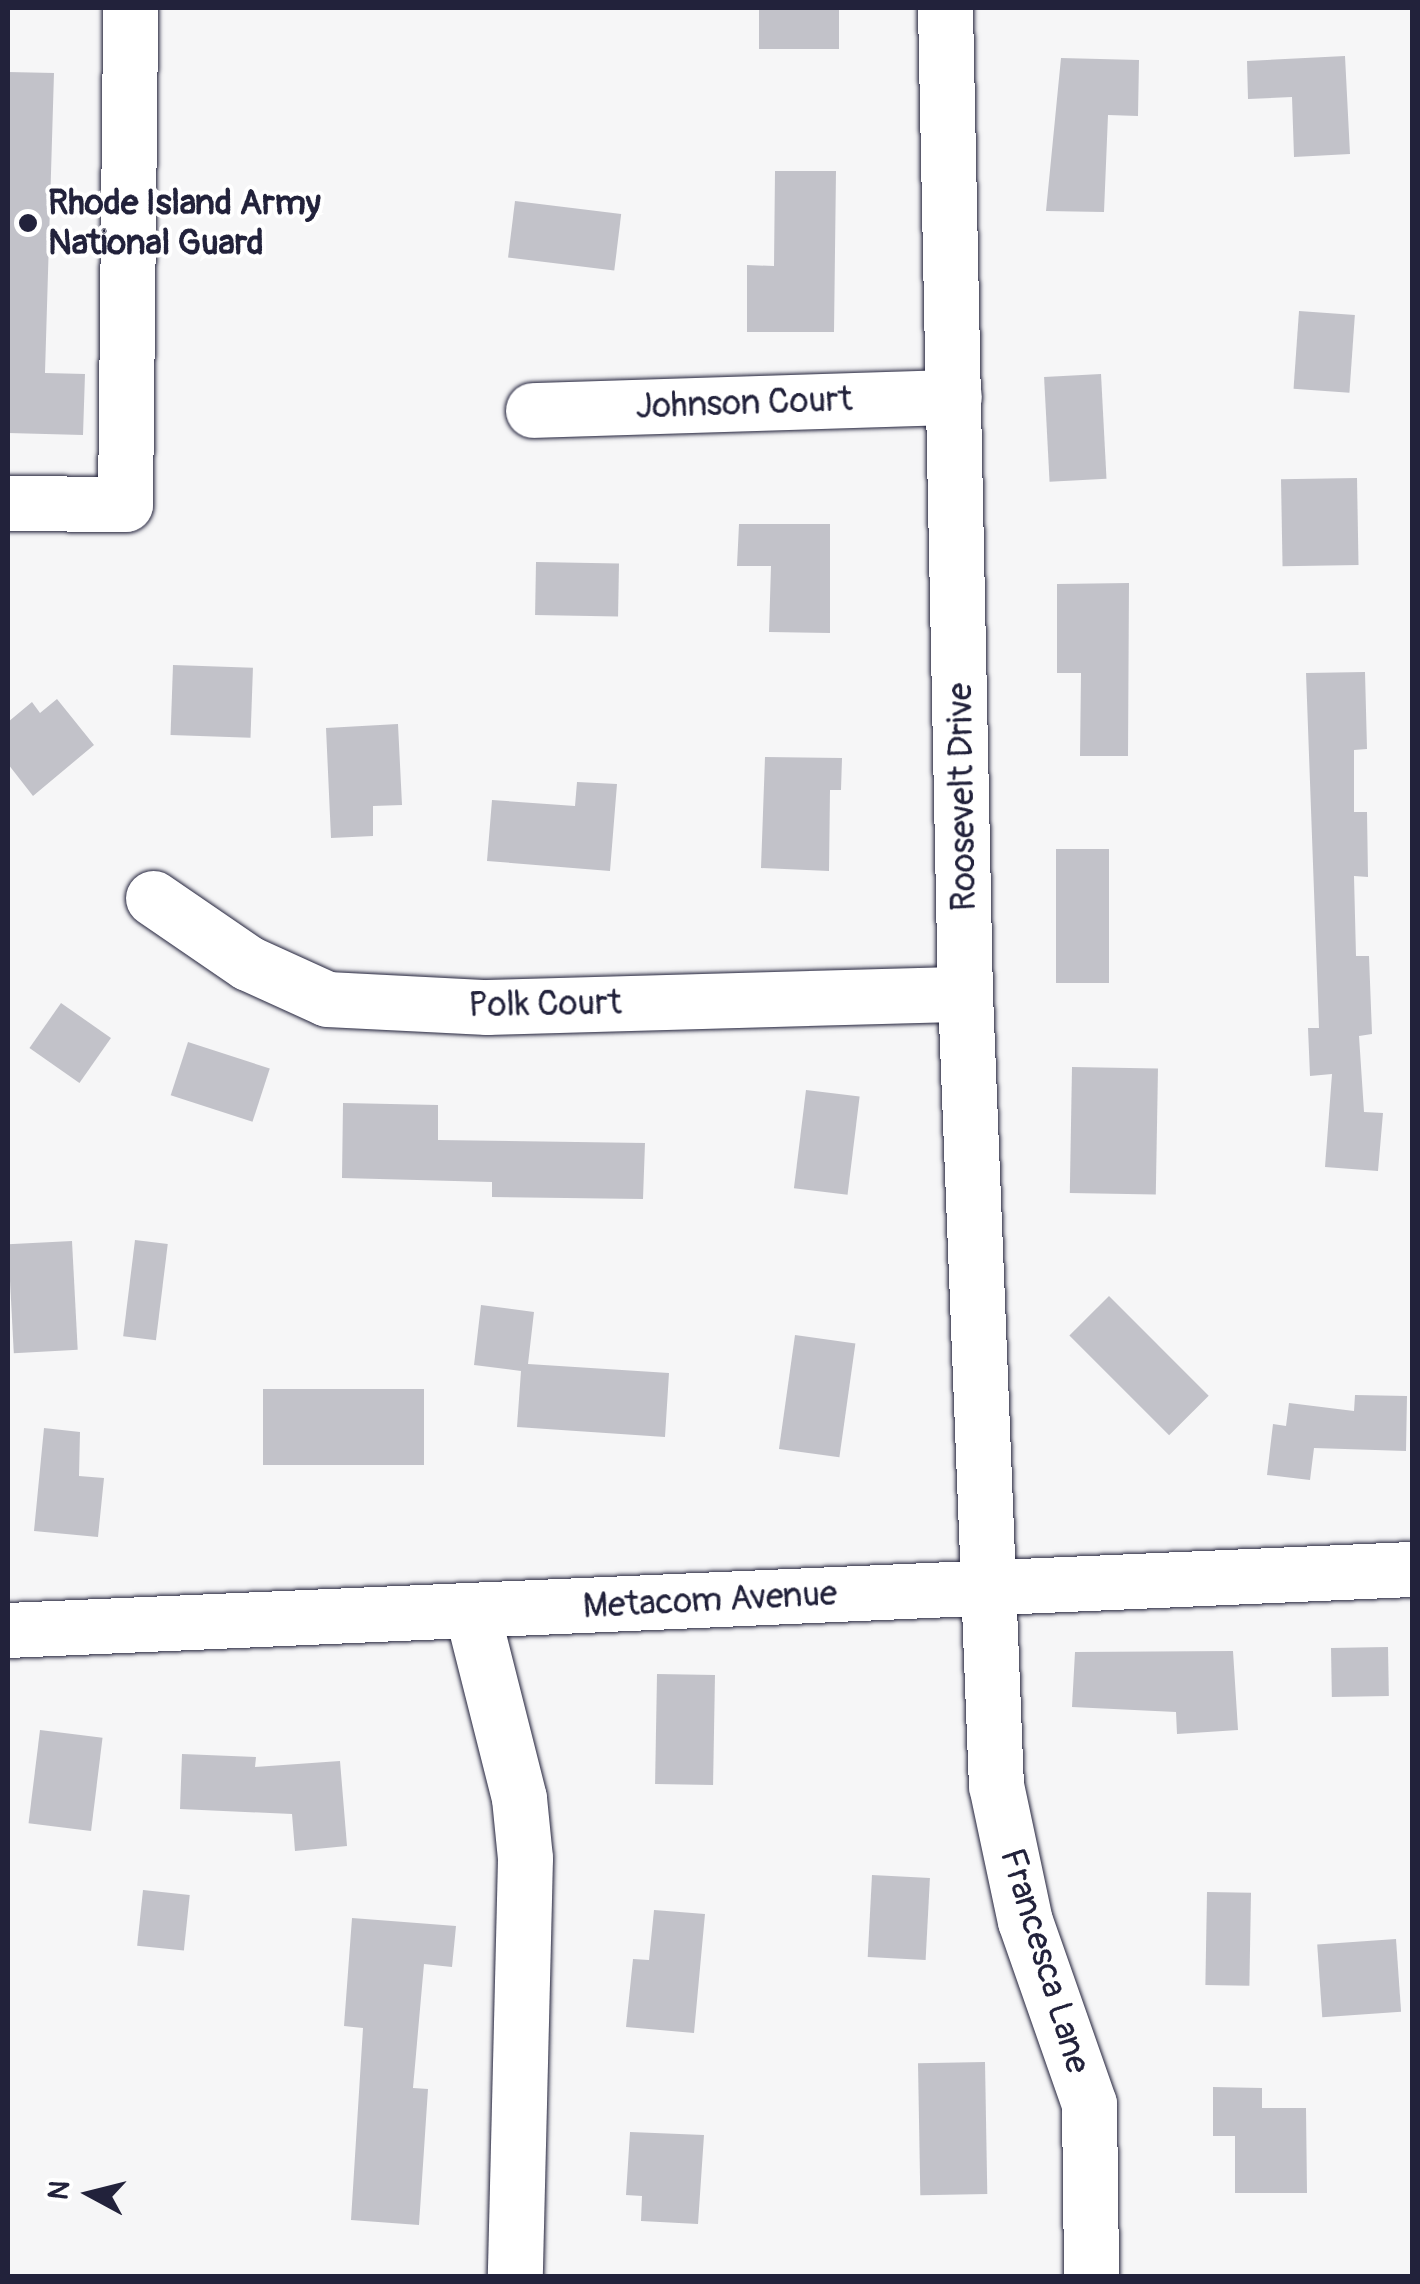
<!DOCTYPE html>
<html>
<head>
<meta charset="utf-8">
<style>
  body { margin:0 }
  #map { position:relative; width:1420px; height:2284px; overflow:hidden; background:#f6f6f7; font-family:Pangolin,sans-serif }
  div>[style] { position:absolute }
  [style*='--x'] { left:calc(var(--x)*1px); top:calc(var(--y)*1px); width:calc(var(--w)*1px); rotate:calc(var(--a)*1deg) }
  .building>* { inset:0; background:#c2c2c9; transform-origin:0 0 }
  .roads { filter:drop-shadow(0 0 2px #22223b) drop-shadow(0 0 2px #22223b) }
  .minor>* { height:55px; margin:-27.5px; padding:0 27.5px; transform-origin:27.5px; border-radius:27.5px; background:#fff }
  .major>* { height:55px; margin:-27.5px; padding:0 27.5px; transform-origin:27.5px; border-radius:27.5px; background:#fff }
  .dots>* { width:28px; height:28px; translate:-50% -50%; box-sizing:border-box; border:5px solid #fff; border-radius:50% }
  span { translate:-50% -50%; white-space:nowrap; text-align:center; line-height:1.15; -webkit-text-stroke:8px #fff; paint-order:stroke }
  .poi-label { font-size:35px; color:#22223b; font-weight:700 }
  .left { translate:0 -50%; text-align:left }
  .street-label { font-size:35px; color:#22223b }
  .frame { position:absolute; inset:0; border:10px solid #22223b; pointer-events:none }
  .north { position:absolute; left:40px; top:2144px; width:100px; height:100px; -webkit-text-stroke:8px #fff; paint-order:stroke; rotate:277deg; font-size:28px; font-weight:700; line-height:40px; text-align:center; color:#22223b }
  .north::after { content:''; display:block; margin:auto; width:35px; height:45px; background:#22223b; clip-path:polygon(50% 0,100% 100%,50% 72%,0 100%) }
</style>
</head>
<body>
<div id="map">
  <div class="building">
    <i style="left:759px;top:8px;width:80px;height:41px"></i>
    <i style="clip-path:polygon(1345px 56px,1350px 154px,1294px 157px,1292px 97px,1248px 99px,1247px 61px)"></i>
    <i style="clip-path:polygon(1061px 58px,1139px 60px,1138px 116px,1108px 115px,1104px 212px,1046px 211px)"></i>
    <i style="clip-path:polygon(8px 72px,54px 73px,45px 373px,85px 374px,83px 435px,8px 433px)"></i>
    <i style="clip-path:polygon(775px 171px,836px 171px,834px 332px,747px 332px,747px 265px,774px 266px)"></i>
    <i style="left:515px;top:201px;width:107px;height:57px;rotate:7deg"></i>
    <i style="left:1299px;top:311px;width:56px;height:78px;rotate:4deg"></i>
    <i style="left:1101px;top:374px;width:105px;height:57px;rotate:87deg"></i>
    <i style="left:1357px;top:478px;width:87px;height:76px;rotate:89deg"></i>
    <i style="clip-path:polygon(739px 524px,830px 524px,830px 633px,769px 632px,771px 566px,737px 566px)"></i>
    <i style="left:536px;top:562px;width:83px;height:53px;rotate:1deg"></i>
    <i style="clip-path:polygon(1129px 583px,1128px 756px,1080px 756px,1081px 673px,1057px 673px,1057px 584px)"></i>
    <i style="left:173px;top:665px;width:80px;height:70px;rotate:2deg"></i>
    <i style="clip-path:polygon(1365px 672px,1367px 749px,1354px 750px,1354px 812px,1367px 812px,1368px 877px,1354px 876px,1356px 956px,1369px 956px,1372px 1034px,1359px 1036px,1364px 1112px,1383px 1113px,1378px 1171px,1325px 1167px,1332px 1074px,1310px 1076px,1308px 1028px,1319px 1028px,1306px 673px)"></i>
    <i style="clip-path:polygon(57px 699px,94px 745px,33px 796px,8px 764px,8px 722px,32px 702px,40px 713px)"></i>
    <i style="clip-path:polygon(398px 724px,402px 805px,373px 806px,373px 836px,331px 838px,326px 728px)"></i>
    <i style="clip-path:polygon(765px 757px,842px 758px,841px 790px,830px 790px,829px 871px,761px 868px)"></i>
    <i style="clip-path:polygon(577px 782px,617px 784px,610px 871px,487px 861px,492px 800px,575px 806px)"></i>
    <i style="left:1109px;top:849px;width:134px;height:53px;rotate:90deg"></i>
    <i style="left:61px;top:1003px;width:61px;height:55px;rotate:35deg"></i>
    <i style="left:188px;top:1042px;width:86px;height:56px;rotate:18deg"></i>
    <i style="left:1072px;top:1067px;width:86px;height:126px;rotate:1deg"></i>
    <i style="left:806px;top:1090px;width:54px;height:99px;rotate:7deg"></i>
    <i style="clip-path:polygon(343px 1103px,438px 1105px,438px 1140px,645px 1143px,643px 1199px,492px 1197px,492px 1182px,342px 1178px)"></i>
    <i style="left:135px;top:1240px;width:33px;height:97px;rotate:7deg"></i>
    <i style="left:72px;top:1241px;width:109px;height:64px;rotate:87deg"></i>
    <i style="left:1109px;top:1296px;width:141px;height:56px;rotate:45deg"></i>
    <i style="clip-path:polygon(481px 1305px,534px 1312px,528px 1364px,669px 1373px,665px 1437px,517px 1427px,521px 1371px,474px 1365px)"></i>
    <i style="left:795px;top:1335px;width:61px;height:115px;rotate:8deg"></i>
    <i style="left:424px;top:1389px;width:76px;height:161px;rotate:90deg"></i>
    <i style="clip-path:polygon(1355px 1395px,1407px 1396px,1406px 1451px,1314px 1448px,1310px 1480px,1267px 1475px,1273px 1424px,1286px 1426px,1289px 1403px,1354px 1411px)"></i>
    <i style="clip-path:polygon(44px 1428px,80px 1432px,79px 1476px,104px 1478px,98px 1537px,34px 1531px)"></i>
    <i style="left:1388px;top:1647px;width:49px;height:57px;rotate:89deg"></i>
    <i style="clip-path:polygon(1233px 1651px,1238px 1730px,1177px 1734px,1176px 1712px,1072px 1707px,1075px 1652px)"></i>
    <i style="left:657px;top:1674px;width:58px;height:110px;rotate:1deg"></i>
    <i style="left:40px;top:1730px;width:63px;height:94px;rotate:7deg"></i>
    <i style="clip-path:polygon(182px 1754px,256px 1757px,255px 1767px,340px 1761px,347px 1846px,295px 1851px,292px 1814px,180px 1809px)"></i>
    <i style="left:872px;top:1875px;width:58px;height:82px;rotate:3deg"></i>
    <i style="left:143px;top:1890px;width:47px;height:56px;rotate:6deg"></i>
    <i style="left:1207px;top:1892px;width:44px;height:93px;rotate:1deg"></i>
    <i style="clip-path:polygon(654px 1910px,705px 1914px,694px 2033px,626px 2027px,633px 1959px,649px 1960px)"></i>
    <i style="clip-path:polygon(352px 1918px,456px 1926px,452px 1967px,424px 1964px,413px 2088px,428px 2089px,419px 2225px,351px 2220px,363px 2028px,344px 2026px)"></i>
    <i style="left:1396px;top:1939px;width:73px;height:79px;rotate:86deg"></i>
    <i style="left:985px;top:2062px;width:132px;height:67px;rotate:89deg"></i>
    <i style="clip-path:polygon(1213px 2087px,1262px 2088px,1262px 2108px,1306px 2108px,1307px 2193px,1235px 2193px,1235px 2136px,1213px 2136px)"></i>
    <i style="clip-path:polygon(630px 2132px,704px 2135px,698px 2224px,641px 2221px,642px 2196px,626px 2195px)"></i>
  </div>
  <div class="roads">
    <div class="minor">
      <i style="--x:945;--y:8;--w:986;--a:88.84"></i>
      <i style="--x:965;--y:994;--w:792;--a:87.76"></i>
      <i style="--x:996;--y:1785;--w:139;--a:78"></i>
      <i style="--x:1025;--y:1921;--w:194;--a:70.7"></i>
      <i style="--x:1089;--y:2104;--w:172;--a:89.3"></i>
      <i style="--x:533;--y:410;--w:421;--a:-1.8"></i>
      <i style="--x:8;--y:503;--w:117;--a:0.5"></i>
      <i style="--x:125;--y:504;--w:496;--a:-89.4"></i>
      <i style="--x:153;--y:898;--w:115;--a:34.4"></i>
      <i style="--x:248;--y:963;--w:87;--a:24.5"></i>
      <i style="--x:327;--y:999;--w:160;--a:2.9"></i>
      <i style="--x:487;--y:1007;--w:478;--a:-1.6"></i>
      <i style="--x:472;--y:1612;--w:192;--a:75.8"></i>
      <i style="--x:519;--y:1798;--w:60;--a:84.3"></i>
      <i style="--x:525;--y:1858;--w:418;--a:91.4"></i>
    </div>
    <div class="major">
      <i style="--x:8;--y:1630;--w:1405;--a:-2.49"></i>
    </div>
  </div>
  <div class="dots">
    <i style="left:28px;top:223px;background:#22223b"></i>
  </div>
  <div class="poi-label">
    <span class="left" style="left:48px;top:223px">Rhode Island Army<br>National Guard</span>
  </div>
  <div class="street-label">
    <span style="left:744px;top:403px;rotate:-2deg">Johnson Court</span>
    <span style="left:962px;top:797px;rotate:-91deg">Roosevelt Drive</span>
    <span style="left:545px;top:1004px;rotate:-1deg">Polk Court</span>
    <span style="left:710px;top:1600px;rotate:-3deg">Metacom Avenue</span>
    <span style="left:1045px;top:1961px;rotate:73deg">Francesca Lane</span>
  </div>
  <div class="frame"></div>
  <div class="north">N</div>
</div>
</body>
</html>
